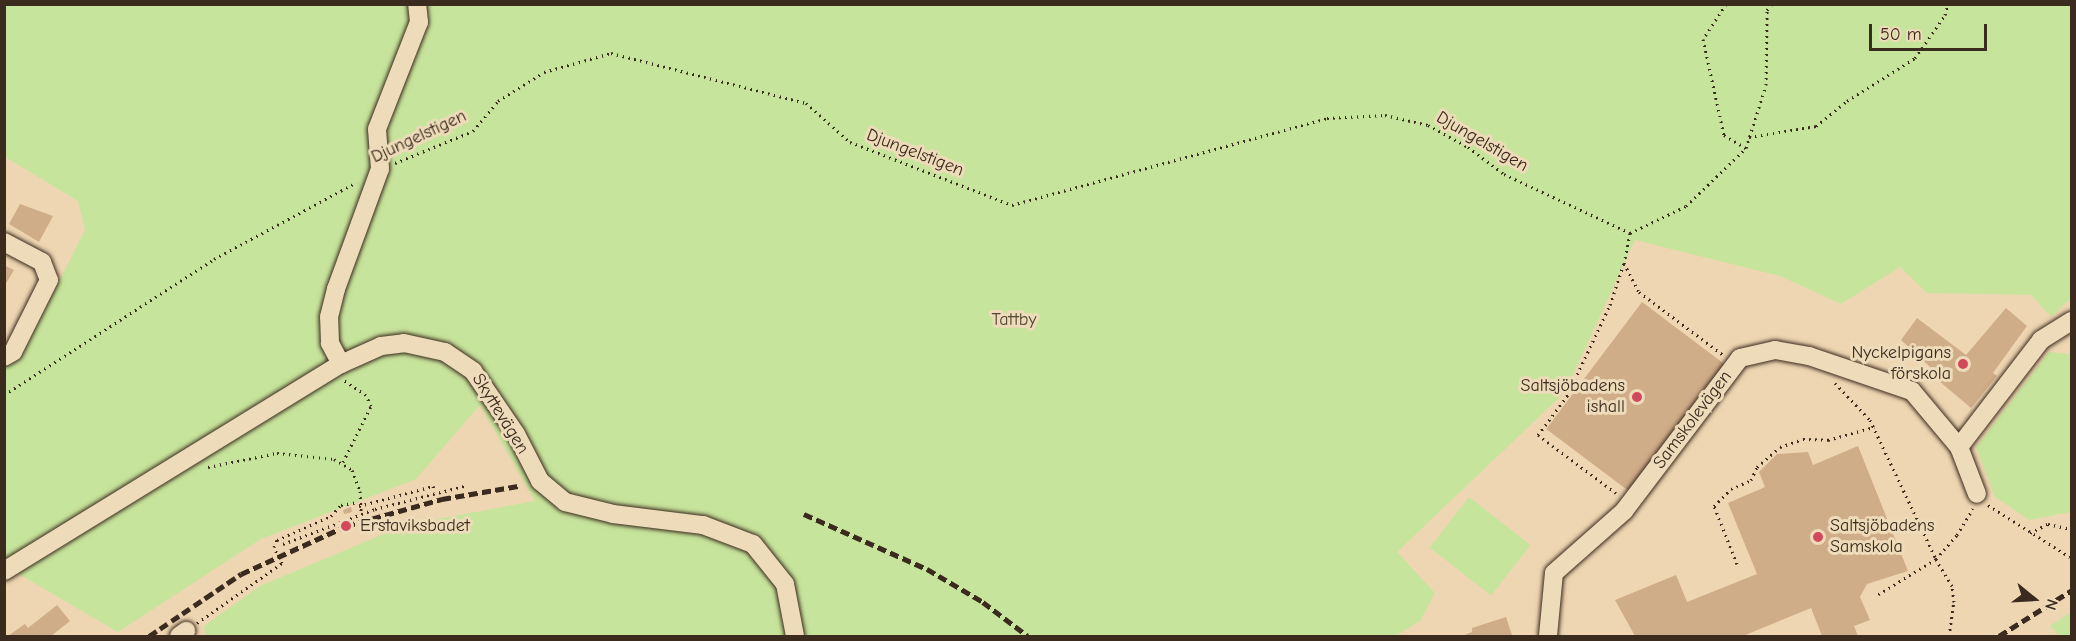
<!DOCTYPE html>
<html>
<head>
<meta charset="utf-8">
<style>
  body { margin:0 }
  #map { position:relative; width:2076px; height:641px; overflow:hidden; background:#efd6b2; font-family:"Comic Neue",sans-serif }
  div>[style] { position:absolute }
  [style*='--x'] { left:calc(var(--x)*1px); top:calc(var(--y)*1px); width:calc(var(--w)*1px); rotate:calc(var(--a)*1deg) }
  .green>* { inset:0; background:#c7e49c; transform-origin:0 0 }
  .building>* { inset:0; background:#d0ad89; transform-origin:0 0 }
  .path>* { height:3px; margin-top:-1.5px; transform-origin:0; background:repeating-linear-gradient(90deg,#3b2a1e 0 1.5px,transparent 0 6px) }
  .roads { filter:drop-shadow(0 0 2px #3b2a1e) drop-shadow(0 0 2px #3b2a1e) }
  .minor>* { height:18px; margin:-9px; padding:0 9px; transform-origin:9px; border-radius:9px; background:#eedbb9 }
  .rail>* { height:4.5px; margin-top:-2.25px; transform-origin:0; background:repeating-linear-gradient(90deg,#3b2a1e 0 9px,transparent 0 13.5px) }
  .dots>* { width:16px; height:16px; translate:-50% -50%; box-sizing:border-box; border:3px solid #eedbb9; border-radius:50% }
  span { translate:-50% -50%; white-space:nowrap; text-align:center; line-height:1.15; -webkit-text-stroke:6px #eedbb9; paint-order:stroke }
  .street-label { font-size:18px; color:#3b2a1e }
  .park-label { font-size:18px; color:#504631 }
  .poi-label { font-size:18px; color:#3b2a1e }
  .right { translate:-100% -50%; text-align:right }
  .left { translate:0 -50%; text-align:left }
  .frame { position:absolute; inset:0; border:6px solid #3b2a1e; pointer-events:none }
  .north { position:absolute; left:2004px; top:569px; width:60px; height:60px; -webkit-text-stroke:4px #eedbb9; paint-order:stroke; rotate:108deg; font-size:16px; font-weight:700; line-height:24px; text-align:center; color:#3b2a1e }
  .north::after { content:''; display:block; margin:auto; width:21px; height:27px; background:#3b2a1e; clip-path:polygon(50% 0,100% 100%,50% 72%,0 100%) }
  .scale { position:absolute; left:1869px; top:24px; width:118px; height:27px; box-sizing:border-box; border:3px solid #3b2a1e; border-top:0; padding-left:8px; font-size:18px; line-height:21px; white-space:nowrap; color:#3b2a1e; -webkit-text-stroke:4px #eedbb9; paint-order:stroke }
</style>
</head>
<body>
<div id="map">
  <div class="green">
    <i style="clip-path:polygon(5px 5px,2071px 5px,2071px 298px,2051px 317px,2031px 295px,1927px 293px,1900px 267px,1841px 304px,1780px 276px,1635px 240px,1565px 392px,1397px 552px,1435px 593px,1420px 621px,1395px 636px,205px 636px,204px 626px,260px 586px,405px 525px,535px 501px,480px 405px,416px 479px,261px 539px,118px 632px,5px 566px,5px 367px,20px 358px,85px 230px,78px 201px,5px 157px)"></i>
    <i style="clip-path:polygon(2049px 352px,2071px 354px,2071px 512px,2029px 520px,1995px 497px,1976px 447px)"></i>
    <i style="left:1469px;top:497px;width:78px;height:64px;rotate:38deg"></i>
    <i style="clip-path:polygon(2071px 612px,2071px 636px,2059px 636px,2050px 626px)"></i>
  </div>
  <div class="building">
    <i style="clip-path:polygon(20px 204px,53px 216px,39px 242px,9px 224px)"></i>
    <i style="clip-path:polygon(4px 265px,14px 270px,4px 287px)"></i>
    <i style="left:1642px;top:302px;width:106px;height:159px;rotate:37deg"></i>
    <i style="clip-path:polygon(2006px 308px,2027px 326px,1993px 373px,1997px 376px,1971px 408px,1939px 381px,1942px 378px,1901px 340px,1917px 318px,1966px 355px)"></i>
    <i style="clip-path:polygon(1858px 446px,1908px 571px,1867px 584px,1860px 597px,1870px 620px,1854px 626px,1858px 636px,1822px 636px,1811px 608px,1743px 636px,1635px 636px,1615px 600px,1676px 575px,1687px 602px,1757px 574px,1728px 503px,1765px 487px,1759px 472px,1777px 454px,1808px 452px,1813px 465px)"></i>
    <i style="clip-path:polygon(351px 507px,352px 512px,344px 514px,343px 510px)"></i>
    <i style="clip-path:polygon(57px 605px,70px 621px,51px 636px,8px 636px,25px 624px,28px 628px)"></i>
    <i style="clip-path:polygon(1506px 617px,1512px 635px,1462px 636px,1472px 632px,1472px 628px)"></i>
  </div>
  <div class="path">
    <i style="--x:1726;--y:4;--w:42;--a:123.3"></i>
    <i style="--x:1703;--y:39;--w:98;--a:77.7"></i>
    <i style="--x:1724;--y:135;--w:26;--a:31"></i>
    <i style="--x:1749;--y:137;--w:68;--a:-9.3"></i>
    <i style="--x:1816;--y:126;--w:40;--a:-39"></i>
    <i style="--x:1847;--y:101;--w:80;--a:-32.3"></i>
    <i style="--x:1915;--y:58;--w:52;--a:-55.1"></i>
    <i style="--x:1945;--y:15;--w:11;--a:-75"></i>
    <i style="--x:395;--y:163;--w:84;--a:-22.3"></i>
    <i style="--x:473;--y:131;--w:39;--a:-50"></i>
    <i style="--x:498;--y:101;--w:54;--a:-32.2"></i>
    <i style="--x:544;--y:72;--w:70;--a:-15.8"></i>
    <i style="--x:611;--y:53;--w:201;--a:14.4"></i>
    <i style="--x:806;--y:103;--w:59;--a:41.6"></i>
    <i style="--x:850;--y:142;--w:174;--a:21.3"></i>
    <i style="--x:1012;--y:205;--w:327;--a:-15.4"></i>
    <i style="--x:1327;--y:118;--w:58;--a:-3"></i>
    <i style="--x:1385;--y:115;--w:44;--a:13.1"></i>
    <i style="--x:1428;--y:125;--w:46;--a:28.8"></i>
    <i style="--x:1468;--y:147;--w:45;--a:36.9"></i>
    <i style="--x:1504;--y:174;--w:139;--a:25.1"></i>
    <i style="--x:1630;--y:233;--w:31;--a:101"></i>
    <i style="--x:1624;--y:263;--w:33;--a:63"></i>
    <i style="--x:1639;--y:292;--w:104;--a:36.8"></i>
    <i style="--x:1630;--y:233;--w:62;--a:-25.7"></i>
    <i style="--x:1686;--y:206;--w:83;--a:-44"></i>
    <i style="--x:1746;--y:148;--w:66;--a:-72.4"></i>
    <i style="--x:1766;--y:85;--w:75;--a:-89.2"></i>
    <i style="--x:1767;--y:10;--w:8;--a:-50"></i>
    <i style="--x:1835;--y:383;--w:51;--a:46.6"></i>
    <i style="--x:1870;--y:420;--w:154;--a:64.6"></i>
    <i style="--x:1936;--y:559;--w:69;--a:148.6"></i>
    <i style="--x:4;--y:395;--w:250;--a:-32.9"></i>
    <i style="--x:214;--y:259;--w:162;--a:-28.3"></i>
    <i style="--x:343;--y:462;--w:63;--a:-63.4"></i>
    <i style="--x:371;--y:406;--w:12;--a:-114"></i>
    <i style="--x:366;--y:395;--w:27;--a:-146"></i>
    <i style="--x:208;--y:467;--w:70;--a:-11.5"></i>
    <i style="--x:277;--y:453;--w:57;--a:6"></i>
    <i style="--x:334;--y:459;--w:21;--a:31"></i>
    <i style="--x:352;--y:470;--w:22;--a:69"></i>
    <i style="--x:360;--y:491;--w:22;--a:87"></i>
    <i style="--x:1616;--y:493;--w:97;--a:-143.4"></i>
    <i style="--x:1538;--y:435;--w:49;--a:-53.4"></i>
    <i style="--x:1567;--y:396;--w:101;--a:-64.7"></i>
    <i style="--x:1610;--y:305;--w:44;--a:-71.6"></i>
    <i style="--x:1988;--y:505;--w:97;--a:32.4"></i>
    <i style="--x:359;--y:506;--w:77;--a:-15.1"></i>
    <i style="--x:433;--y:486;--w:6;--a:72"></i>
    <i style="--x:2030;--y:533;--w:20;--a:-27"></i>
    <i style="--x:2048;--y:524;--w:25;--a:12"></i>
    <i style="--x:283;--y:544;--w:98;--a:-20.8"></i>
    <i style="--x:375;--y:509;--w:92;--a:-14.5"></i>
    <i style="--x:1737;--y:564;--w:62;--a:-111.6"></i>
    <i style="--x:1714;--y:506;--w:24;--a:-45"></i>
    <i style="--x:1731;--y:489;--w:22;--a:-24"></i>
    <i style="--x:1751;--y:480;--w:14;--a:-65"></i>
    <i style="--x:1757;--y:467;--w:30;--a:-41"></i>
    <i style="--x:1780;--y:447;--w:24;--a:-19"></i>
    <i style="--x:1803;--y:439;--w:25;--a:2"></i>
    <i style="--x:1828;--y:440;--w:48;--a:-15.8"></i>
    <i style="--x:197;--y:623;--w:104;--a:-35.2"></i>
    <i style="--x:282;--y:563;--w:18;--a:-117"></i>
    <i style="--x:274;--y:547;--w:8;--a:-67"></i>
    <i style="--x:277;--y:540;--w:59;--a:-24"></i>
    <i style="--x:331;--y:516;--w:15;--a:-48"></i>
    <i style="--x:341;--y:505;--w:17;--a:-10"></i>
    <i style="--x:1949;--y:636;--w:34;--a:-82"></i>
    <i style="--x:1954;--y:602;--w:16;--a:-97"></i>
    <i style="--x:1952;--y:586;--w:31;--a:-121"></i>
    <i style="--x:1936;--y:559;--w:32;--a:-49"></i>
    <i style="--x:1957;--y:535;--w:31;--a:-59"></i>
  </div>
  <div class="roads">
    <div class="minor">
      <i style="--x:4;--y:242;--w:43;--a:27.8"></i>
      <i style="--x:42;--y:262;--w:19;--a:69"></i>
      <i style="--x:49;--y:280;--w:80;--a:116.6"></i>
      <i style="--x:13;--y:352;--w:10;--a:151"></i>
      <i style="--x:341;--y:364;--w:24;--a:-118"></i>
      <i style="--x:330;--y:343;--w:26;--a:-92"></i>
      <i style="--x:329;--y:317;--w:29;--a:-76"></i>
      <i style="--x:336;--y:289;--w:128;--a:-69.9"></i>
      <i style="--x:380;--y:169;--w:40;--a:-94.3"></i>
      <i style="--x:377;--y:129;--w:115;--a:-68.6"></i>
      <i style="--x:419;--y:22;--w:18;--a:-96"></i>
      <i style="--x:1959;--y:447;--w:135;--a:-52.5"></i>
      <i style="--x:2041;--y:340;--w:36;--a:-32"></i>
      <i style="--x:4;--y:571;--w:395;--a:-31.6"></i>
      <i style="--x:341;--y:364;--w:44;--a:-24.2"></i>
      <i style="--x:381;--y:346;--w:23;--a:-7"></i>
      <i style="--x:404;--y:343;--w:42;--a:12.4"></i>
      <i style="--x:445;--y:352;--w:34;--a:34"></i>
      <i style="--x:473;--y:371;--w:76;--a:55.7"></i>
      <i style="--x:516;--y:434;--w:53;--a:62.9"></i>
      <i style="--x:540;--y:481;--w:33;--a:40"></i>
      <i style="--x:565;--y:502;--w:49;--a:14"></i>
      <i style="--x:613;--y:514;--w:91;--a:7"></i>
      <i style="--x:703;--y:525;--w:53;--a:20.8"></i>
      <i style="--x:753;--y:544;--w:51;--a:51.3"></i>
      <i style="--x:785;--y:584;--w:53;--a:79.1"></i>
      <i style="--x:179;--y:636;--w:9;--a:-36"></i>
      <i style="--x:1548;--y:636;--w:63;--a:-84.6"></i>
      <i style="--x:1554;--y:573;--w:94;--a:-41.5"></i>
      <i style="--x:1624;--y:511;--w:192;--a:-52.8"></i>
      <i style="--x:1740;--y:358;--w:36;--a:-13"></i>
      <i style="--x:1775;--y:350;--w:35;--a:10"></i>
      <i style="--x:1809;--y:356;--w:109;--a:18.8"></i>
      <i style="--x:1912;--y:391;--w:73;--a:50"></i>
      <i style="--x:1959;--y:447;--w:50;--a:69"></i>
    </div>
  </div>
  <div class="rail">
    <i style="--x:804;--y:514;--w:135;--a:24.1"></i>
    <i style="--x:927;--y:569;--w:65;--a:30.5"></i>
    <i style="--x:983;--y:602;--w:56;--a:37.1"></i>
    <i style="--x:149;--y:636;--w:111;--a:-34"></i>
    <i style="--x:241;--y:574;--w:115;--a:-24.6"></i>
    <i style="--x:346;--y:526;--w:100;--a:-15.7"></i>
    <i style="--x:442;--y:499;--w:77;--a:-9.7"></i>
    <i style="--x:1999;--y:636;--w:86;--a:-32.2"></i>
  </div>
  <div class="dots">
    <i style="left:1963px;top:364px;background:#d1495b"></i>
    <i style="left:1637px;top:397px;background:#d1495b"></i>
    <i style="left:346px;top:526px;background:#d1495b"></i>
    <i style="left:1818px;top:537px;background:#d1495b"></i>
  </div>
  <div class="street-label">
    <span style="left:419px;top:137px;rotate:-25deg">Djungelstigen</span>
    <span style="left:1482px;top:142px;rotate:30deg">Djungelstigen</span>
    <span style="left:915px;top:153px;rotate:21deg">Djungelstigen</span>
    <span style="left:500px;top:414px;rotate:58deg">Skyttevägen</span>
    <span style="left:1693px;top:420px;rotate:-53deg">Samskolevägen</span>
  </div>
  <div class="park-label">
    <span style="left:1014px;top:320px">Tattby</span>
  </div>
  <div class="poi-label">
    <span class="right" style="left:1951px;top:364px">Nyckelpigans<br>förskola</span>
    <span class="right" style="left:1625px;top:397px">Saltsjöbadens<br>ishall</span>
    <span class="left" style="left:360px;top:526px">Erstaviksbadet</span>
    <span class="left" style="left:1830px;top:537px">Saltsjöbadens<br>Samskola</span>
  </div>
  <div class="frame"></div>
  <div class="north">N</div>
  <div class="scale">50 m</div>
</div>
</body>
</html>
